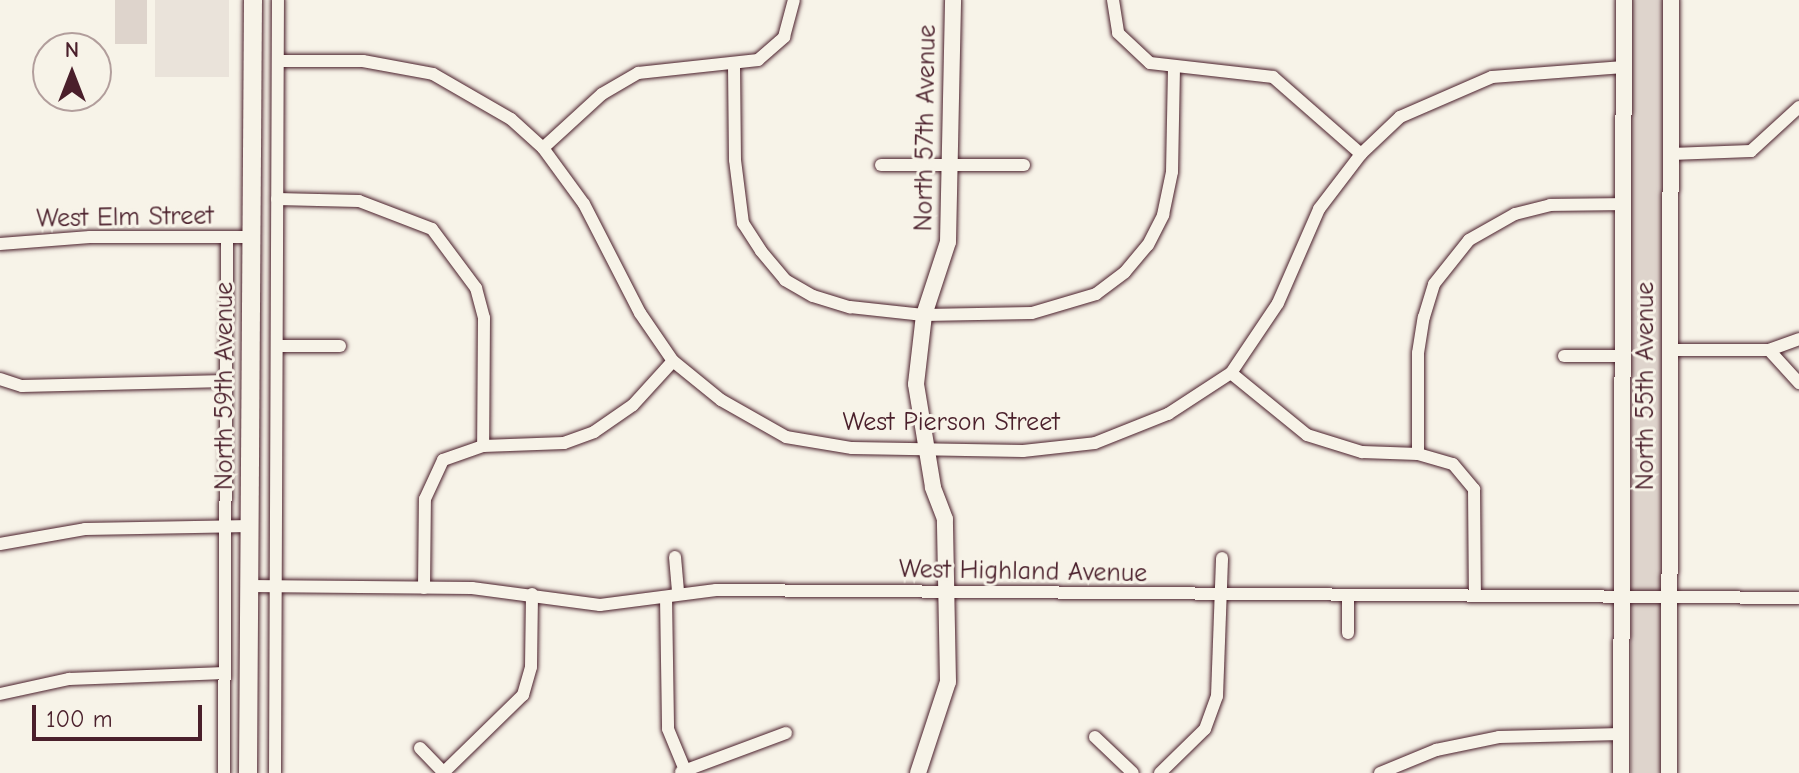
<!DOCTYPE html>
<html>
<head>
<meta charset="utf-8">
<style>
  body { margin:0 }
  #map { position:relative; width:1799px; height:773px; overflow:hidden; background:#f7f3e8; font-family:"Comic Neue",sans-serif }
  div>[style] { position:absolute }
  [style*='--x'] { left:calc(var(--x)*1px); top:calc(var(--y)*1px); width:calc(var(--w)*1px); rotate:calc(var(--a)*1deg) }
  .built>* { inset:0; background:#eae3da; transform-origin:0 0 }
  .green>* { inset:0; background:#ded4cc; transform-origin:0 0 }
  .roads { filter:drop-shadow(0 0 2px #4a1f2b) drop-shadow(0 0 2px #4a1f2b) }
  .minor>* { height:12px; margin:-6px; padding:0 6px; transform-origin:6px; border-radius:6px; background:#f7f3e8 }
  .tertiary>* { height:16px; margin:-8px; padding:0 8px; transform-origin:8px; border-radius:8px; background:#f7f3e8 }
  .secondary>* { height:18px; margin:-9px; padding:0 9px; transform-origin:9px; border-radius:9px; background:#f7f3e8 }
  span { translate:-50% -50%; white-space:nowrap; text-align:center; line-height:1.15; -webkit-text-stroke:6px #f7f3e8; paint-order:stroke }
  .street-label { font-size:26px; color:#4a1f2b }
  .north { position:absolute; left:32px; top:32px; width:80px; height:80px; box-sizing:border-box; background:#f7f3e8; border:2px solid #b29e9c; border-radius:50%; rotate:0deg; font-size:22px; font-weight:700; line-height:32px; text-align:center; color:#4a1f2b }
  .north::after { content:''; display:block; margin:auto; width:28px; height:36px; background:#4a1f2b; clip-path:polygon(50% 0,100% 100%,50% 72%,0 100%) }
  .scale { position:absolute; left:32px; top:705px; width:170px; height:36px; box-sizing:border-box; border:4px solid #4a1f2b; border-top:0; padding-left:10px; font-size:24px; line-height:28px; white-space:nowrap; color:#4a1f2b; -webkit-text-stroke:6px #f7f3e8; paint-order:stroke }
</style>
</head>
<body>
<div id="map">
  <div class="built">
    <i style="left:155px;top:0;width:74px;height:77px"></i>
  </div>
  <div class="green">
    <i style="left:115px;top:0;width:32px;height:44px"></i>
    <i style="left:1631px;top:0;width:34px;height:773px"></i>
  </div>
  <div class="roads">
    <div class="minor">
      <i style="--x:1113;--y:0;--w:33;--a:81"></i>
      <i style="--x:1118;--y:33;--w:44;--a:43.2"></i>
      <i style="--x:1150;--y:63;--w:124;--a:6.5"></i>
      <i style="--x:1273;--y:77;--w:117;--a:41.2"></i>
      <i style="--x:278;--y:61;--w:85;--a:0"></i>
      <i style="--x:363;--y:61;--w:71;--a:10.5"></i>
      <i style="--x:433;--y:74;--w:90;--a:30"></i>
      <i style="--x:511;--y:119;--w:43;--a:42.2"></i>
      <i style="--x:543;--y:148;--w:69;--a:53.8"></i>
      <i style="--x:584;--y:204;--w:123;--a:62.8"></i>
      <i style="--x:640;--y:313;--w:58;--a:55.5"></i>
      <i style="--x:673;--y:361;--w:62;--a:39.1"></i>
      <i style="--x:721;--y:400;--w:75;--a:29.6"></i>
      <i style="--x:786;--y:437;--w:67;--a:9.5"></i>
      <i style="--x:852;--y:448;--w:171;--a:1"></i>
      <i style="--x:1023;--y:451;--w:72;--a:-6.3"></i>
      <i style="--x:1095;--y:443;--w:79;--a:-21.7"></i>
      <i style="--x:1168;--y:414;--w:75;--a:-33.1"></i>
      <i style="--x:1231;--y:373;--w:84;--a:-56.1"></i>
      <i style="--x:1278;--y:303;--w:103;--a:-66.4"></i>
      <i style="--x:1319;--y:209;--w:69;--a:-52.6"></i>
      <i style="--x:1361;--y:154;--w:54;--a:-43.5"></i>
      <i style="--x:1400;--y:117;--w:100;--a:-23.5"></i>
      <i style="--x:1492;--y:77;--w:132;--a:-4.3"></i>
      <i style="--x:734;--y:65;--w:95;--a:89.4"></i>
      <i style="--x:735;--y:160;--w:64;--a:82.8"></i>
      <i style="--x:743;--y:223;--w:33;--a:57"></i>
      <i style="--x:761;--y:251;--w:38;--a:50"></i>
      <i style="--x:785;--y:280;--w:32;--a:30"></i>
      <i style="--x:813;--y:296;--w:39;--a:17"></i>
      <i style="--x:850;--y:307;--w:74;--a:6.2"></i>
      <i style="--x:924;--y:315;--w:108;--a:-1.1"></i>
      <i style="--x:1032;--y:313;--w:67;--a:-16.5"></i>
      <i style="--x:1096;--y:294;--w:36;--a:-37"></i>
      <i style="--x:1125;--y:272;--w:35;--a:-50"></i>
      <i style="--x:1148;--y:245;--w:34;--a:-63"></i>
      <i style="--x:1163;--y:215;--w:44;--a:-78.2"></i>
      <i style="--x:1172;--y:172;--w:105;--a:-88.9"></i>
      <i style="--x:543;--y:148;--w:80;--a:-42.5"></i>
      <i style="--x:602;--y:94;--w:42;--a:-30.3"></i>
      <i style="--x:638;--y:73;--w:121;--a:-6.2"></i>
      <i style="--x:758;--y:60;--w:35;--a:-41"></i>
      <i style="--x:784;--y:37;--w:38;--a:-75"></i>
      <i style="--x:1671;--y:154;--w:80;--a:-2.1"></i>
      <i style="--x:1751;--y:151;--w:65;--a:-42.5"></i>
      <i style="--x:881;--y:165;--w:143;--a:0"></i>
      <i style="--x:277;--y:199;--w:82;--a:1.4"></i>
      <i style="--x:359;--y:201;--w:78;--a:21"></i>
      <i style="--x:432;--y:229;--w:74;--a:53.3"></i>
      <i style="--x:476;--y:288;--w:31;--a:75"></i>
      <i style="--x:484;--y:318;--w:128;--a:90.4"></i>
      <i style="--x:0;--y:244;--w:90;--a:-4.4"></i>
      <i style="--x:90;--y:237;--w:162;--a:0"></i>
      <i style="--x:277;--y:346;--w:63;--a:0"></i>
      <i style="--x:1670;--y:350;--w:99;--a:0"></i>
      <i style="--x:1769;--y:350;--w:32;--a:-20"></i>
      <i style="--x:1769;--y:350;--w:45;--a:47.7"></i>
      <i style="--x:1564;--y:356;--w:59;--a:0"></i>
      <i style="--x:1231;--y:373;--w:98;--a:39.2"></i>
      <i style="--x:1307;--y:435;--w:58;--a:17.2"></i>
      <i style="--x:1362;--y:452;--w:56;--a:2"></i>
      <i style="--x:1418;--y:454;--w:36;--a:16"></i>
      <i style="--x:1453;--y:464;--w:33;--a:50"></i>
      <i style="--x:1474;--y:489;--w:107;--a:89.5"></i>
      <i style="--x:0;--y:379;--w:23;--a:18"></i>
      <i style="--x:22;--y:386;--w:204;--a:-1.4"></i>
      <i style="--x:1418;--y:454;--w:101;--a:-90"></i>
      <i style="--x:1418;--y:353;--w:36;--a:-81"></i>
      <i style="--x:1424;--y:317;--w:34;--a:-73"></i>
      <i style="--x:1434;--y:284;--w:56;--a:-51.5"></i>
      <i style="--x:1469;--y:240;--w:53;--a:-29.5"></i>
      <i style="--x:1515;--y:214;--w:36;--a:-14"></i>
      <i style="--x:1550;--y:205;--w:73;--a:-0.8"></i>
      <i style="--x:0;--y:544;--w:86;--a:-10"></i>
      <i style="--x:85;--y:529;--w:165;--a:-1"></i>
      <i style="--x:675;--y:557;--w:37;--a:85"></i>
      <i style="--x:249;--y:586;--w:223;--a:0.5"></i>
      <i style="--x:472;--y:588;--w:129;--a:7.6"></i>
      <i style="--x:600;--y:605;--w:117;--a:-7.4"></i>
      <i style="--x:716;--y:590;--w:1083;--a:0.42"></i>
      <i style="--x:424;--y:588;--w:89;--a:-89.4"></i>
      <i style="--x:425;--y:499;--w:43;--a:-65.2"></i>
      <i style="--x:443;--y:460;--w:42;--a:-19.3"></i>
      <i style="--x:483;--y:446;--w:81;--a:-2.1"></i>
      <i style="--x:564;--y:443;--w:32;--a:-20"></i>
      <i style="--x:594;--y:432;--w:47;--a:-34.7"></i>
      <i style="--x:633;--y:405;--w:59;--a:-47.7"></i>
      <i style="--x:1348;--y:595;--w:38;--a:90"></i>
      <i style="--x:666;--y:597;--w:132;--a:89.1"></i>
      <i style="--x:668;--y:729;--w:44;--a:67.5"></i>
      <i style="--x:0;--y:694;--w:71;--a:-12.3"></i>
      <i style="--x:69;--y:679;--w:156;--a:-2.2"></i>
      <i style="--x:1095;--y:737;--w:52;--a:43.5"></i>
      <i style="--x:420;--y:748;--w:33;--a:46"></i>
      <i style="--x:681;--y:772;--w:112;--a:-20.4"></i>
      <i style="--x:224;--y:773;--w:536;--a:-89.68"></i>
      <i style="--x:275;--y:773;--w:773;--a:-89.78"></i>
      <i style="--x:443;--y:773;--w:112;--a:-44.3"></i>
      <i style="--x:523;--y:695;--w:29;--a:-74"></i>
      <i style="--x:531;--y:667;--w:73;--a:-89.2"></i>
      <i style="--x:1160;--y:773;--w:63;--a:-44.4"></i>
      <i style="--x:1205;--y:729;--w:35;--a:-70"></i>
      <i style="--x:1217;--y:696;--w:138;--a:-87.9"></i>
      <i style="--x:1380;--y:773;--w:61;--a:-22.3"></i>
      <i style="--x:1436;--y:750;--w:64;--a:-11.7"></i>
      <i style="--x:1499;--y:737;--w:122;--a:-1.4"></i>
    </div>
    <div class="tertiary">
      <i style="--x:918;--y:773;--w:96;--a:-71.8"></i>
      <i style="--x:948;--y:682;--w:163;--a:-91.1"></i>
      <i style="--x:945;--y:519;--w:34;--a:-111"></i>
      <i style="--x:933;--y:487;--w:104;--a:-99.4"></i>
      <i style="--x:916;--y:384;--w:69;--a:-83.4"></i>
      <i style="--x:924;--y:315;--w:77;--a:-71.8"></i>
      <i style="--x:948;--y:242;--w:242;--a:-88.8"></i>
      <i style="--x:1621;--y:773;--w:773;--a:-89.78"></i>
      <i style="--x:1669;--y:773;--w:773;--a:-89.85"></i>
    </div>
    <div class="secondary">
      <i style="--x:248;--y:773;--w:773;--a:-89.63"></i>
    </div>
  </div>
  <div class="street-label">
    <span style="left:926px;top:128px;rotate:-89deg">North 57th Avenue</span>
    <span style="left:125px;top:218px;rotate:-1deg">West Elm Street</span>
    <span style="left:225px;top:386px;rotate:-90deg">North 59th Avenue</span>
    <span style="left:1646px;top:386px;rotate:-90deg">North 55th Avenue</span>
    <span style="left:951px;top:423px">West Pierson Street</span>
    <span style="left:1023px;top:572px;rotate:1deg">West Highland Avenue</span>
  </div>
  <div class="north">N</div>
  <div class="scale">100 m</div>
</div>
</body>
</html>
